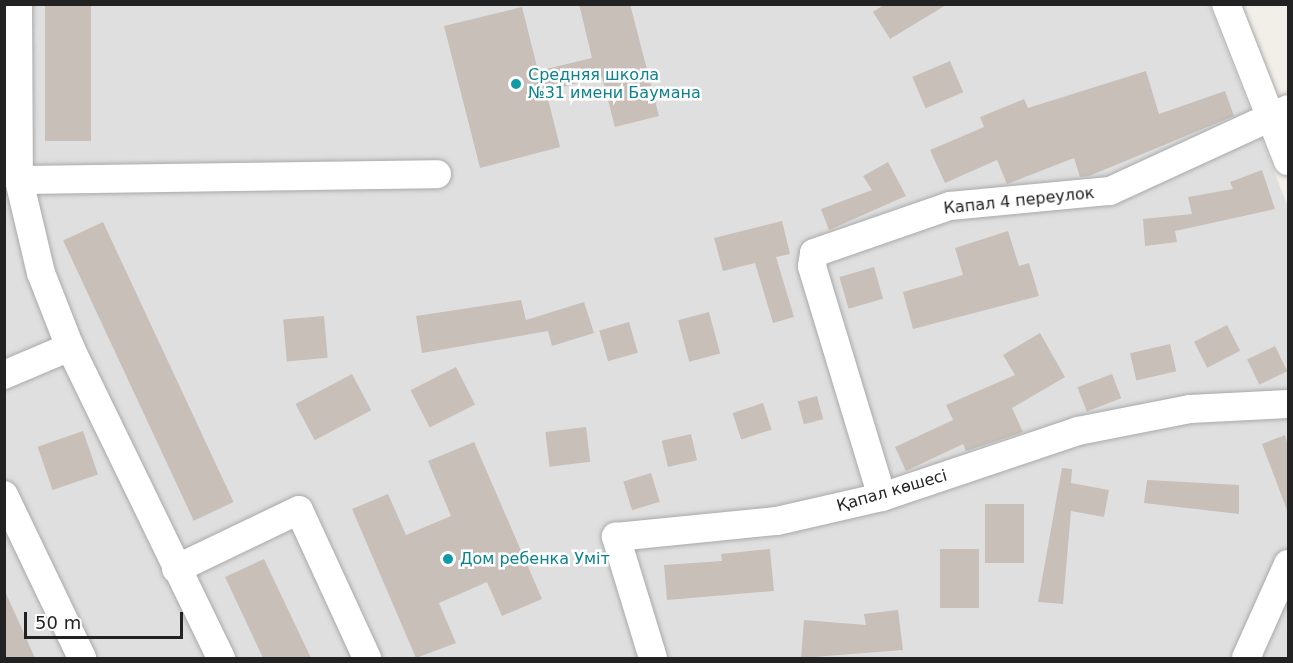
<!DOCTYPE html>
<html>
<head>
<meta charset="utf-8">
<style>
  body { margin:0 }
  #map { position:relative; width:1293px; height:663px; overflow:hidden; background:#f2efe9; font-family:"DejaVu Sans",sans-serif }
  div>[style] { position:absolute }
  [style*='--x'] { left:calc(var(--x)*1px); top:calc(var(--y)*1px); width:calc(var(--w)*1px); rotate:calc(var(--a)*1deg) }
  .residential>* { inset:0; background:#e0dfdf }
  .building>* { inset:0; background:#c7bfb8; transform-origin:0 0 }
  .roads { filter:drop-shadow(0 0 2px #a9a9a9) drop-shadow(0 0 2px #a9a9a9) }
  .minor>* { height:28px; margin:-14px; padding:0 14px; transform-origin:14px; border-radius:14px; background:#fff }
  .dots>* { width:16px; height:16px; translate:-50% -50%; box-sizing:border-box; border:3px solid #fff; border-radius:50% }
  span { translate:-50% -50%; white-space:nowrap; text-align:center; line-height:1.15; -webkit-text-stroke:5px #fff; paint-order:stroke }
  .culture-label { font-size:16px; color:#0d838f }
  .left { translate:0 -50%; text-align:left }
  .street-label { font-size:16px; color:#222 }
  .frame { position:absolute; inset:0; border:6px solid #222; pointer-events:none }
  .scale { position:absolute; left:24px; top:612px; width:159px; height:27px; box-sizing:border-box; border:3px solid #222; border-top:0; padding-left:8px; font-size:18px; line-height:21px; white-space:nowrap; color:#222; -webkit-text-stroke:4px #fff; paint-order:stroke }
</style>
</head>
<body>
<div id="map">
  <div class="residential">
    <i style="clip-path:polygon(4px 5px,1209px 5px,1288px 207px,1288px 658px,5px 658px)"></i>
  </div>
  <div class="building">
    <i style="left:45px;top:4px;width:46px;height:137px"></i>
    <i style="clip-path:polygon(579px 4px,630px 4px,659px 116px,615px 127px,602px 77px,546px 91px,560px 147px,480px 168px,444px 26px,522px 7px,538px 71px,592px 58px)"></i>
    <i style="clip-path:polygon(885px 4px,916px 4px,946px 5px,890px 39px,873px 12px)"></i>
    <i style="left:950px;top:61px;width:34px;height:41px;rotate:67deg"></i>
    <i style="clip-path:polygon(1146px 71px,1159px 114px,1225px 91px,1234px 116px,1089px 176px,1080px 177px,1074px 158px,1007px 184px,997px 160px,945px 183px,930px 150px,984px 127px,980px 117px,1024px 99px,1028px 108px)"></i>
    <i style="clip-path:polygon(888px 162px,906px 196px,829px 230px,821px 209px,872px 190px,863px 176px)"></i>
    <i style="clip-path:polygon(1262px 170px,1275px 209px,1175px 231px,1177px 242px,1145px 246px,1143px 219px,1192px 214px,1188px 197px,1233px 189px,1230px 182px)"></i>
    <i style="clip-path:polygon(782px 221px,790px 254px,776px 257px,794px 317px,773px 323px,755px 263px,723px 271px,714px 238px)"></i>
    <i style="left:103px;top:222px;width:309px;height:44px;rotate:65deg"></i>
    <i style="clip-path:polygon(1008px 231px,1019px 266px,1029px 263px,1039px 296px,913px 329px,903px 292px,963px 275px,955px 248px)"></i>
    <i style="left:874px;top:267px;width:33px;height:36px;rotate:74deg"></i>
    <i style="clip-path:polygon(521px 300px,526px 320px,584px 302px,594px 333px,552px 346px,548px 331px,422px 353px,416px 316px)"></i>
    <i style="left:709px;top:312px;width:43px;height:32px;rotate:75deg"></i>
    <i style="left:324px;top:316px;width:42px;height:41px;rotate:85deg"></i>
    <i style="left:629px;top:322px;width:32px;height:31px;rotate:74deg"></i>
    <i style="left:1227px;top:325px;width:29px;height:37px;rotate:63deg"></i>
    <i style="clip-path:polygon(1040px 333px,1065px 377px,1012px 408px,1023px 432px,966px 451px,963px 444px,906px 471px,895px 447px,953px 420px,946px 405px,1015px 375px,1003px 355px)"></i>
    <i style="left:1170px;top:344px;width:28px;height:41px;rotate:77deg"></i>
    <i style="left:1275px;top:346px;width:28px;height:31px;rotate:64deg"></i>
    <i style="left:456px;top:367px;width:42px;height:51px;rotate:63deg"></i>
    <i style="left:352px;top:374px;width:41px;height:64px;rotate:62deg"></i>
    <i style="left:1112px;top:374px;width:26px;height:37px;rotate:69deg"></i>
    <i style="left:817px;top:396px;width:24px;height:20px;rotate:75deg"></i>
    <i style="left:763px;top:403px;width:28px;height:32px;rotate:72deg"></i>
    <i style="left:586px;top:427px;width:35px;height:41px;rotate:83deg"></i>
    <i style="left:83px;top:431px;width:46px;height:48px;rotate:71deg"></i>
    <i style="left:691px;top:434px;width:27px;height:30px;rotate:77deg"></i>
    <i style="clip-path:polygon(1285px 435px,1288px 446px,1287px 510px,1262px 444px)"></i>
    <i style="clip-path:polygon(474px 442px,542px 599px,502px 616px,487px 582px,439px 603px,456px 643px,416px 658px,352px 509px,388px 494px,406px 535px,451px 516px,428px 461px)"></i>
    <i style="clip-path:polygon(1062px 468px,1072px 469px,1071px 483px,1109px 490px,1104px 517px,1071px 511px,1063px 604px,1038px 602px)"></i>
    <i style="left:651px;top:473px;width:30px;height:29px;rotate:73deg"></i>
    <i style="clip-path:polygon(1147px 480px,1239px 485px,1239px 514px,1144px 503px)"></i>
    <i style="left:985px;top:504px;width:39px;height:59px"></i>
    <i style="clip-path:polygon(770px 549px,774px 591px,667px 600px,664px 565px,722px 561px,721px 554px)"></i>
    <i style="left:940px;top:549px;width:39px;height:59px"></i>
    <i style="clip-path:polygon(264px 559px,311px 658px,263px 658px,225px 577px)"></i>
    <i style="clip-path:polygon(4px 589px,35px 658px,4px 658px)"></i>
    <i style="clip-path:polygon(898px 610px,903px 650px,801px 658px,804px 620px,866px 625px,864px 614px)"></i>
  </div>
  <div class="roads">
    <div class="minor">
      <i style="--x:18;--y:4;--w:176;--a:89.7"></i>
      <i style="--x:19;--y:180;--w:96;--a:76.7"></i>
      <i style="--x:41;--y:273;--w:79;--a:68.6"></i>
      <i style="--x:70;--y:347;--w:346;--a:64.1"></i>
      <i style="--x:1226;--y:4;--w:169;--a:68.5"></i>
      <i style="--x:19;--y:180;--w:418;--a:-0.8"></i>
      <i style="--x:4;--y:375;--w:72;--a:-23"></i>
      <i style="--x:4;--y:495;--w:181;--a:64.4"></i>
      <i style="--x:882;--y:497;--w:241;--a:-106.9"></i>
      <i style="--x:812;--y:266;--w:13;--a:-81"></i>
      <i style="--x:814;--y:253;--w:144;--a:-19.1"></i>
      <i style="--x:950;--y:206;--w:161;--a:-5.4"></i>
      <i style="--x:1110;--y:191;--w:196;--a:-24.7"></i>
      <i style="--x:176;--y:569;--w:136;--a:-25.6"></i>
      <i style="--x:299;--y:510;--w:163;--a:65.3"></i>
      <i style="--x:653;--y:658;--w:127;--a:-107"></i>
      <i style="--x:616;--y:537;--w:162;--a:-5.7"></i>
      <i style="--x:777;--y:521;--w:108;--a:-12.9"></i>
      <i style="--x:882;--y:497;--w:207;--a:-18.6"></i>
      <i style="--x:1078;--y:431;--w:114;--a:-11.1"></i>
      <i style="--x:1190;--y:409;--w:98;--a:-2.9"></i>
      <i style="--x:1246;--y:658;--w:103;--a:-65.9"></i>
    </div>
  </div>
  <div class="dots">
    <i style="left:516px;top:84px;background:#0f9aa8"></i>
    <i style="left:448px;top:559px;background:#0f9aa8"></i>
  </div>
  <div class="culture-label">
    <span class="left" style="left:528px;top:84px">Средняя школа<br>№31 имени Баумана</span>
    <span class="left" style="left:460px;top:559px">Дом ребенка Умiт</span>
  </div>
  <div class="street-label">
    <span style="left:1019px;top:201px;rotate:-6deg">Капал 4 переулок</span>
    <span style="left:892px;top:491px;rotate:-16deg">Қапал көшесі</span>
  </div>
  <div class="frame"></div>
  <div class="scale">50 m</div>
</div>
</body>
</html>
